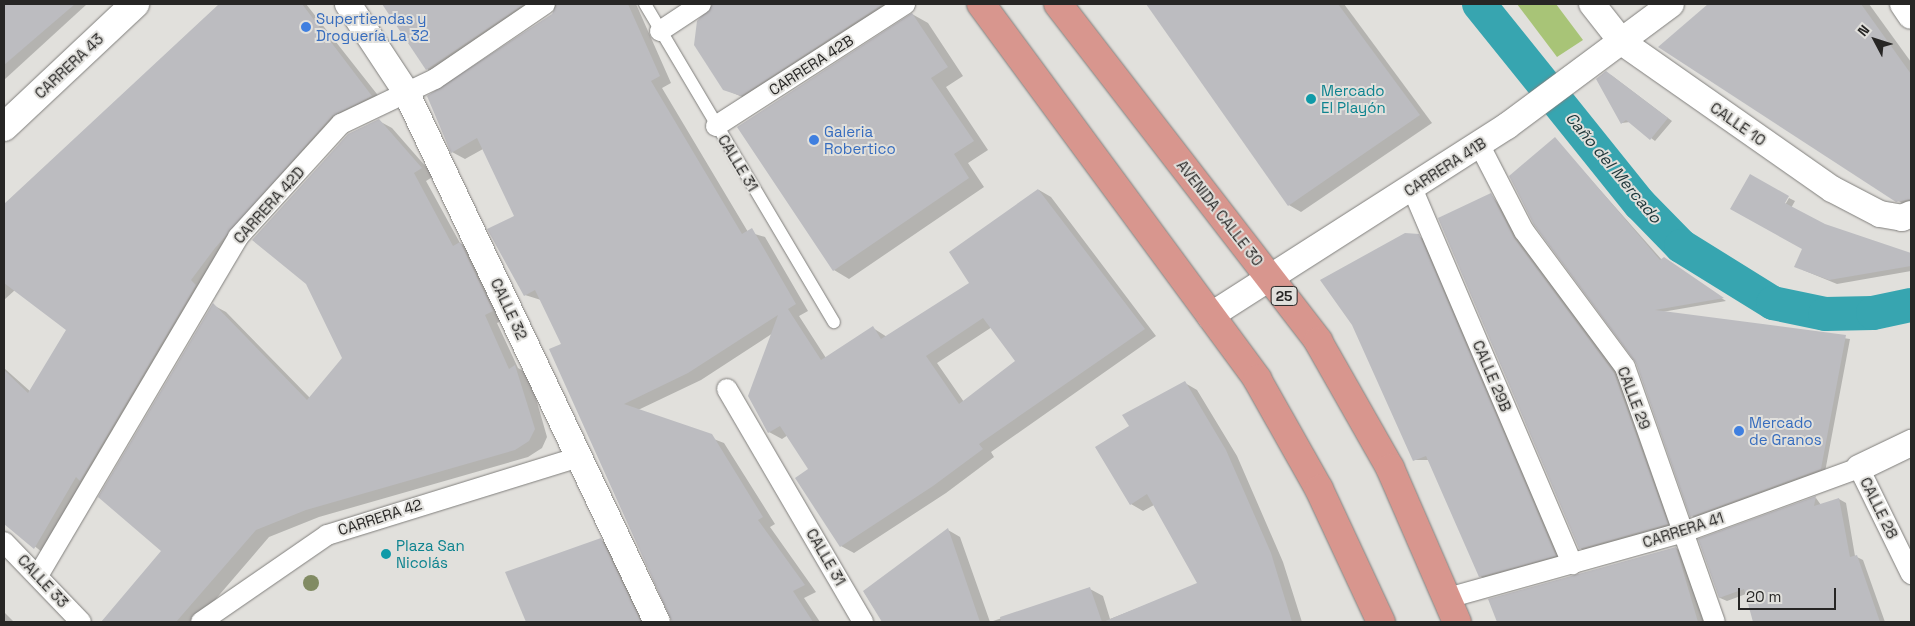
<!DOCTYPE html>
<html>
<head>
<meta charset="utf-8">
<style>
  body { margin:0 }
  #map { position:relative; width:1915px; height:626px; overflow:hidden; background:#e1e0dc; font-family:"Space Grotesk",sans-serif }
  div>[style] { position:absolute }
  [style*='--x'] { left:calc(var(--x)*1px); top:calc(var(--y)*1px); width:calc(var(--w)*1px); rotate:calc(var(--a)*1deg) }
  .green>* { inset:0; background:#a8c477 }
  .shadow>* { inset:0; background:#0003 }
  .canal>* { height:34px; margin:-17px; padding:0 17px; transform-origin:17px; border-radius:17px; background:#37a5b0 }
  .building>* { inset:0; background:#bcbcc0 }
  .roads { filter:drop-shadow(0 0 1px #807f7c) drop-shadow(0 0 1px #807f7c) }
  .service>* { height:12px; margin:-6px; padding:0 6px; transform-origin:6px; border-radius:6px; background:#fff }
  .pedestrian>* { height:20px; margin:-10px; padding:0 10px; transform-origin:10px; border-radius:10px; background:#fff }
  .minor>* { height:26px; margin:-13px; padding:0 13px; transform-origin:13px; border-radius:13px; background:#fff }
  .tertiary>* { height:28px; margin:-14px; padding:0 14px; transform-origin:14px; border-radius:14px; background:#fff }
  .trunk>* { height:28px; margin:-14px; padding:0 14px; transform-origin:14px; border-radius:14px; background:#d8968e }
  .trees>* { width:16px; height:16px; margin:-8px; border-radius:50%; background:#818b63 }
  .dots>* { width:14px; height:14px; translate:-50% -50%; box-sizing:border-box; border:2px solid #e1e0dc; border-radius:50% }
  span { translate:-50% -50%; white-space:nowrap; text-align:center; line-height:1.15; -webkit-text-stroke:4px #e1e0dc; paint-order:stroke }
  .shield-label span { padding:1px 4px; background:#e1e0dc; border:1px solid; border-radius:4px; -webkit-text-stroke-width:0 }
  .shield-label { font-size:14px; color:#272625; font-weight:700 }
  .shop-label { font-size:15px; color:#366cbe }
  .left { translate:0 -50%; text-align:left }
  .street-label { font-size:15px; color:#272625 }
  .culture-label { font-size:15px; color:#0d838f }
  .water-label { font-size:16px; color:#1d3538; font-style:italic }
  .frame { position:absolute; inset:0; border:5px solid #272625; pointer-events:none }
  .north { position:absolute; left:1850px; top:15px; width:50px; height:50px; -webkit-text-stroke:4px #e1e0dc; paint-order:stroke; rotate:310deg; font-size:14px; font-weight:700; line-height:20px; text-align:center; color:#272625 }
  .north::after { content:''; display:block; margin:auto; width:18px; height:22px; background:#272625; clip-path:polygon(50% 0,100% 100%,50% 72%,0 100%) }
  .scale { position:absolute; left:1738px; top:588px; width:98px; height:22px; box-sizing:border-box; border:2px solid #272625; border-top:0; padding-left:6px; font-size:15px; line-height:18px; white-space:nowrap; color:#272625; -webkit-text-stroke:4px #e1e0dc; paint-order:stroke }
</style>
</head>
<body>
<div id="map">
  <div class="green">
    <i style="clip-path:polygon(1517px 4px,1556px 4px,1583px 40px,1557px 57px)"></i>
  </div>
  <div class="shadow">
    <i style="clip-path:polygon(4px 4px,87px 4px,4px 80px)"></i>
    <i style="clip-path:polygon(222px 4px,306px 4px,384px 103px,345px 123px,203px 288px,47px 556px,4px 522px,4px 368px,31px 392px,68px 330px,15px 290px,4px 300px,4px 207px)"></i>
    <i style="clip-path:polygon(383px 4px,547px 4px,439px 77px,427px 69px)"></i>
    <i style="clip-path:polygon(evenodd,555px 4px,636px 4px,671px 83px,662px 88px,748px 232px,765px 237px,808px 311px,799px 316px,826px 358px,873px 328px,887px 337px,971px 283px,1039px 190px,1051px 197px,1156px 336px,991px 452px,994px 457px,946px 493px,854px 553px,841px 546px,810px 469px,788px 435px,782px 439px,769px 432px,773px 333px,701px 380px,638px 410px,724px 443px,775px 524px,770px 527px,816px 592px,804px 598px,820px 622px,673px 622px,551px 350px,562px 344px,541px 300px,525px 295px,489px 230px,516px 217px,483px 149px,465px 159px,452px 152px,553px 15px,555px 4px,992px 327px,1017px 361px,964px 402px,937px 363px,992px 327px)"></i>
    <i style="clip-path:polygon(712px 4px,910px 4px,756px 103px,724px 89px)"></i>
    <i style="clip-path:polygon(1148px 4px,1344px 4px,1432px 123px,1301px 212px,1289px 205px)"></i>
    <i style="clip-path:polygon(1710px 4px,1869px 4px,1911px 62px,1911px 209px,1660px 47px)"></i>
    <i style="clip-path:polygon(912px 14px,928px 23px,963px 76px,946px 87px,988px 150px,968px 163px,984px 187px,849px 279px,834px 270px,739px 127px)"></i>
    <i style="clip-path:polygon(1611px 75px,1672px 121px,1655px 141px,1630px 122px,1622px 123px)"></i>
    <i style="clip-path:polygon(379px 121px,392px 128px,434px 176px,426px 181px,460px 243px,474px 251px,506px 319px,497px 323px,518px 368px,529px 374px,547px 437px,542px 448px,528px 457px,319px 517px,269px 537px,196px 622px,106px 622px,163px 551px,213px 305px,226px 312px,310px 398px,344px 358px)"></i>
    <i style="clip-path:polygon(1555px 139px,1662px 260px,1726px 301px,1662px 312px,1850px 339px,1825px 472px,1696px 519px,1692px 516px)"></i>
    <i style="clip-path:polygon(1491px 194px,1620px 377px,1673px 528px,1586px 552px,1580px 548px)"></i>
    <i style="clip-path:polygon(1789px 198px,1795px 201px,1791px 208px,1825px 226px,1911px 255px,1911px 271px,1837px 284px,1803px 270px,1803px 249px,1782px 210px)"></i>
    <i style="clip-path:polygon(1418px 236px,1424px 239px,1561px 559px,1486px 580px,1480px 576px,1429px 460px,1414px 460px)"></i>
    <i style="clip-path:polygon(1185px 383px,1197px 390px,1237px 456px,1283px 562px,1302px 622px,883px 622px,864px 592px,948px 530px,960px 537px,990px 622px,1090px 589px,1103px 596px,1110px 619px,1199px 584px,1154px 505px,1143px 511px,1131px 504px,1131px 427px)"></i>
    <i style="clip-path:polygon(1816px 498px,1821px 505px,1839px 499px,1846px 503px,1855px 556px,1863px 560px,1885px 622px,1754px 622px,1746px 594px,1727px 601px,1720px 598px,1700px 540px)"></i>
    <i style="clip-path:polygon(601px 540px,613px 547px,649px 622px,527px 622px,507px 573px)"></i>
    <i style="clip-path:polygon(1676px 548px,1681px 551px,1704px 622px,1498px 622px,1489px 600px)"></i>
    <i style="clip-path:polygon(4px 612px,14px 622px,4px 622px)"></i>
  </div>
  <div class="canal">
    <i style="--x:1479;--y:4;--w:257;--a:51.2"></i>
    <i style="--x:1640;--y:204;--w:59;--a:45.7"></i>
    <i style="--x:1681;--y:246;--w:108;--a:31.8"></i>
    <i style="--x:1773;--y:303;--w:53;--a:11.9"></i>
    <i style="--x:1825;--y:314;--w:48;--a:-1.2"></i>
    <i style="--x:1873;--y:313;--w:39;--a:-12"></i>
  </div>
  <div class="building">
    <i style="clip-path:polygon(4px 4px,75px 4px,4px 65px)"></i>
    <i style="clip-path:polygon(219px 4px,302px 4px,372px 96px,332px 116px,215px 248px,191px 280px,196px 285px,80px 481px,76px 477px,34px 549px,4px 524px,4px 370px,28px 393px,66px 330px,4px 283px,4px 204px)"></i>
    <i style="clip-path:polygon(382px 4px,524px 4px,426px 70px)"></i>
    <i style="clip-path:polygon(evenodd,557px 4px,628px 4px,660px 76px,651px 81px,742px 234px,752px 228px,796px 304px,788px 309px,821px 360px,873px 326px,881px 339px,969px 283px,949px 252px,1038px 189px,1145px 329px,979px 444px,983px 449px,933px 486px,840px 547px,795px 478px,808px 469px,780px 426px,768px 433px,748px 396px,778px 315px,688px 373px,624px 404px,712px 434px,763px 517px,758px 520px,805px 585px,793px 591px,813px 622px,672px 622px,549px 349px,561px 344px,535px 290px,524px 296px,487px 229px,514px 216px,477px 138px,451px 153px,427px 96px,552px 14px,557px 4px,983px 318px,1015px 361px,959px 404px,926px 356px,983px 318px)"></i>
    <i style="clip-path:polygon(713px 4px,883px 4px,741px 96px,723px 90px,694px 45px,697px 21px)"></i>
    <i style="clip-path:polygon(1146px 4px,1338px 4px,1420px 115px,1288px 206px)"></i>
    <i style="clip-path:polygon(1708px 4px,1861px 4px,1911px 74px,1911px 199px,1896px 202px,1658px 47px)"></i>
    <i style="clip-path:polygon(912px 13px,948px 67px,931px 78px,974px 141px,954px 154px,969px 178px,833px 271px,737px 127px)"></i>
    <i style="clip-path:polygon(1606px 71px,1668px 118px,1650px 140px,1626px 120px,1621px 124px,1596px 79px)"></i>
    <i style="clip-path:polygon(379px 119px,422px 168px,414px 173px,453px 246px,460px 242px,493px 311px,485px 315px,509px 369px,515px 365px,535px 429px,529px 441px,515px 450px,306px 510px,256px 530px,176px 622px,101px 622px,161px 551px,98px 497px,213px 303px,307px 400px,342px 358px,306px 284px,252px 240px,348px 134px)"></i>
    <i style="clip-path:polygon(1555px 137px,1660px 260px,1664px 257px,1724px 298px,1655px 310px,1846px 335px,1821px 469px,1690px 517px,1636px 363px,1534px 225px,1509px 176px)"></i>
    <i style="clip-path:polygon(1750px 174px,1789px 196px,1785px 203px,1825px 224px,1911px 253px,1911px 266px,1829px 280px,1794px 267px,1802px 249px,1730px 209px)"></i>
    <i style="clip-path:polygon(1491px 193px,1514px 238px,1614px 373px,1668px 524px,1579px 549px,1438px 218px)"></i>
    <i style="clip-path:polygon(1405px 233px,1419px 234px,1556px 556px,1479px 577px,1426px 456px,1413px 461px,1352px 325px,1320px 280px)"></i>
    <i style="clip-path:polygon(1185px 381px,1226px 450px,1271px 553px,1292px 622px,1103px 622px,1197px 583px,1147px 494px,1130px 505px,1095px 447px,1129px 426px,1122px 415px)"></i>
    <i style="clip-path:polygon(1816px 496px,1814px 506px,1839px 498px,1850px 557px,1857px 555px,1880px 622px,1753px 622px,1744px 589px,1719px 598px,1698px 539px)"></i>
    <i style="clip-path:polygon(948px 528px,980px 622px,882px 622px,863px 591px)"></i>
    <i style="clip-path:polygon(601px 538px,641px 622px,526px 622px,505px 572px)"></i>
    <i style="clip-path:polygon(1676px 547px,1698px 622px,1497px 622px,1488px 599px)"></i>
    <i style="clip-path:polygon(1090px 587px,1102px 622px,1001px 622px,1000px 617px)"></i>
  </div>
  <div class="roads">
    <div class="service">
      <i style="--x:645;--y:4;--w:370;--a:59.3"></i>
    </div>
    <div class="pedestrian">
      <i style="--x:660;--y:31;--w:49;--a:-33.4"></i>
      <i style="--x:716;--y:126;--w:225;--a:-32.8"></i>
      <i style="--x:1479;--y:144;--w:98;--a:62.7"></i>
      <i style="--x:1524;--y:231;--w:169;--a:53.4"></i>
      <i style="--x:1625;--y:367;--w:270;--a:70.6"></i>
      <i style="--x:1412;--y:188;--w:409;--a:66.9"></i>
      <i style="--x:727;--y:389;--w:270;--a:59.7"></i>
      <i style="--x:4;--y:542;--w:111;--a:46.1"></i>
      <i style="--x:39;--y:574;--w:391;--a:-59.4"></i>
      <i style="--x:238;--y:237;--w:153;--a:-47.7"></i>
      <i style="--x:341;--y:124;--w:104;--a:-25.6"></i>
      <i style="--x:435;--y:79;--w:133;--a:-34.3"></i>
      <i style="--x:1448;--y:598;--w:242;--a:-15.6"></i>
      <i style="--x:1681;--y:533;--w:189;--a:-20.1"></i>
      <i style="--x:1859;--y:468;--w:118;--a:63.9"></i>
      <i style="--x:201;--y:622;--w:153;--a:-34.6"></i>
      <i style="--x:327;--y:535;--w:264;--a:-17.2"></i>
    </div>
    <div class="minor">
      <i style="--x:348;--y:4;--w:105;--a:56.6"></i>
      <i style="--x:406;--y:92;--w:586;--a:64.66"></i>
      <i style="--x:1592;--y:4;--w:48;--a:51.7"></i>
      <i style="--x:1622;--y:42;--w:256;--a:35"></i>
      <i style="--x:1832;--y:189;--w:54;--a:27.5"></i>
      <i style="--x:1880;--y:214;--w:22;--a:10"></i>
      <i style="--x:1902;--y:218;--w:10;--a:-24"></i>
      <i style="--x:1903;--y:4;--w:14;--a:56"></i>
      <i style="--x:1210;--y:316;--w:353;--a:-32.6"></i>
      <i style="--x:1507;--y:126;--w:204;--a:-36.6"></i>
      <i style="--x:1859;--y:468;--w:58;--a:-25.7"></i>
    </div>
    <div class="tertiary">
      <i style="--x:4;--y:127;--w:180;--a:-43.2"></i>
    </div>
    <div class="trunk">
      <i style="--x:981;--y:4;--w:466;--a:53.6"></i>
      <i style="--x:1257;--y:379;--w:126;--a:60.6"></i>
      <i style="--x:1319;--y:489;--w:147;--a:65"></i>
      <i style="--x:1058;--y:4;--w:426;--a:52.3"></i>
      <i style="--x:1318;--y:341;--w:146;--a:60.4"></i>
      <i style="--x:1390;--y:468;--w:168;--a:66.5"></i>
    </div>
  </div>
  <div class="trees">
    <i style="left:311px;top:583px"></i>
  </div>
  <div class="dots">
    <i style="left:306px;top:27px;background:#3f7fe0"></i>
    <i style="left:1311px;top:99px;background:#0f9aa8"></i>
    <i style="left:814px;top:140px;background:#3f7fe0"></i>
    <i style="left:1739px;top:431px;background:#3f7fe0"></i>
    <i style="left:386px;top:554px;background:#0f9aa8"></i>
  </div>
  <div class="shield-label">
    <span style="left:1284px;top:296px">25</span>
  </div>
  <div class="shop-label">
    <span class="left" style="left:316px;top:27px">Supertiendas y<br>Droguería La 32</span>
    <span class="left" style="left:824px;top:140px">Galeria<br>Robertico</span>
    <span class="left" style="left:1749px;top:431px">Mercado<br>de Granos</span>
  </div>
  <div class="street-label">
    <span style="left:811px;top:65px;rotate:-33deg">CARRERA 42B</span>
    <span style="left:69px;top:66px;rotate:-43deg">CARRERA 43</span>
    <span style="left:1738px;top:124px;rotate:35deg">CALLE 10</span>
    <span style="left:738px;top:163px;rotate:59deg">CALLE 31</span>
    <span style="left:1445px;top:167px;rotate:-33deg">CARRERA 41B</span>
    <span style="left:269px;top:205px;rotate:-48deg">CARRERA 42D</span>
    <span style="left:1220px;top:213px;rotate:52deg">AVENIDA CALLE 30</span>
    <span style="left:509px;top:309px;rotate:65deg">CALLE 32</span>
    <span style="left:1492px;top:376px;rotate:67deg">CALLE 29B</span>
    <span style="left:1634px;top:398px;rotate:69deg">CALLE 29</span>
    <span style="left:1879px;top:508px;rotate:64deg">CALLE 28</span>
    <span style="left:380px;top:517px;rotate:-18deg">CARRERA 42</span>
    <span style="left:1683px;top:530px;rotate:-18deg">CARRERA 41</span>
    <span style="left:826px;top:557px;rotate:60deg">CALLE 31</span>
    <span style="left:43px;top:581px;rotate:47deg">CALLE 33</span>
  </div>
  <div class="culture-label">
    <span class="left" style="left:1321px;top:99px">Mercado<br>El Playón</span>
    <span class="left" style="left:396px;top:554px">Plaza San<br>Nicolás</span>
  </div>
  <div class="water-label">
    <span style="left:1613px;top:168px;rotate:50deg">Caño del Mercado</span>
  </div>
  <div class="frame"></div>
  <div class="north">N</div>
  <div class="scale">20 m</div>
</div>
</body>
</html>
